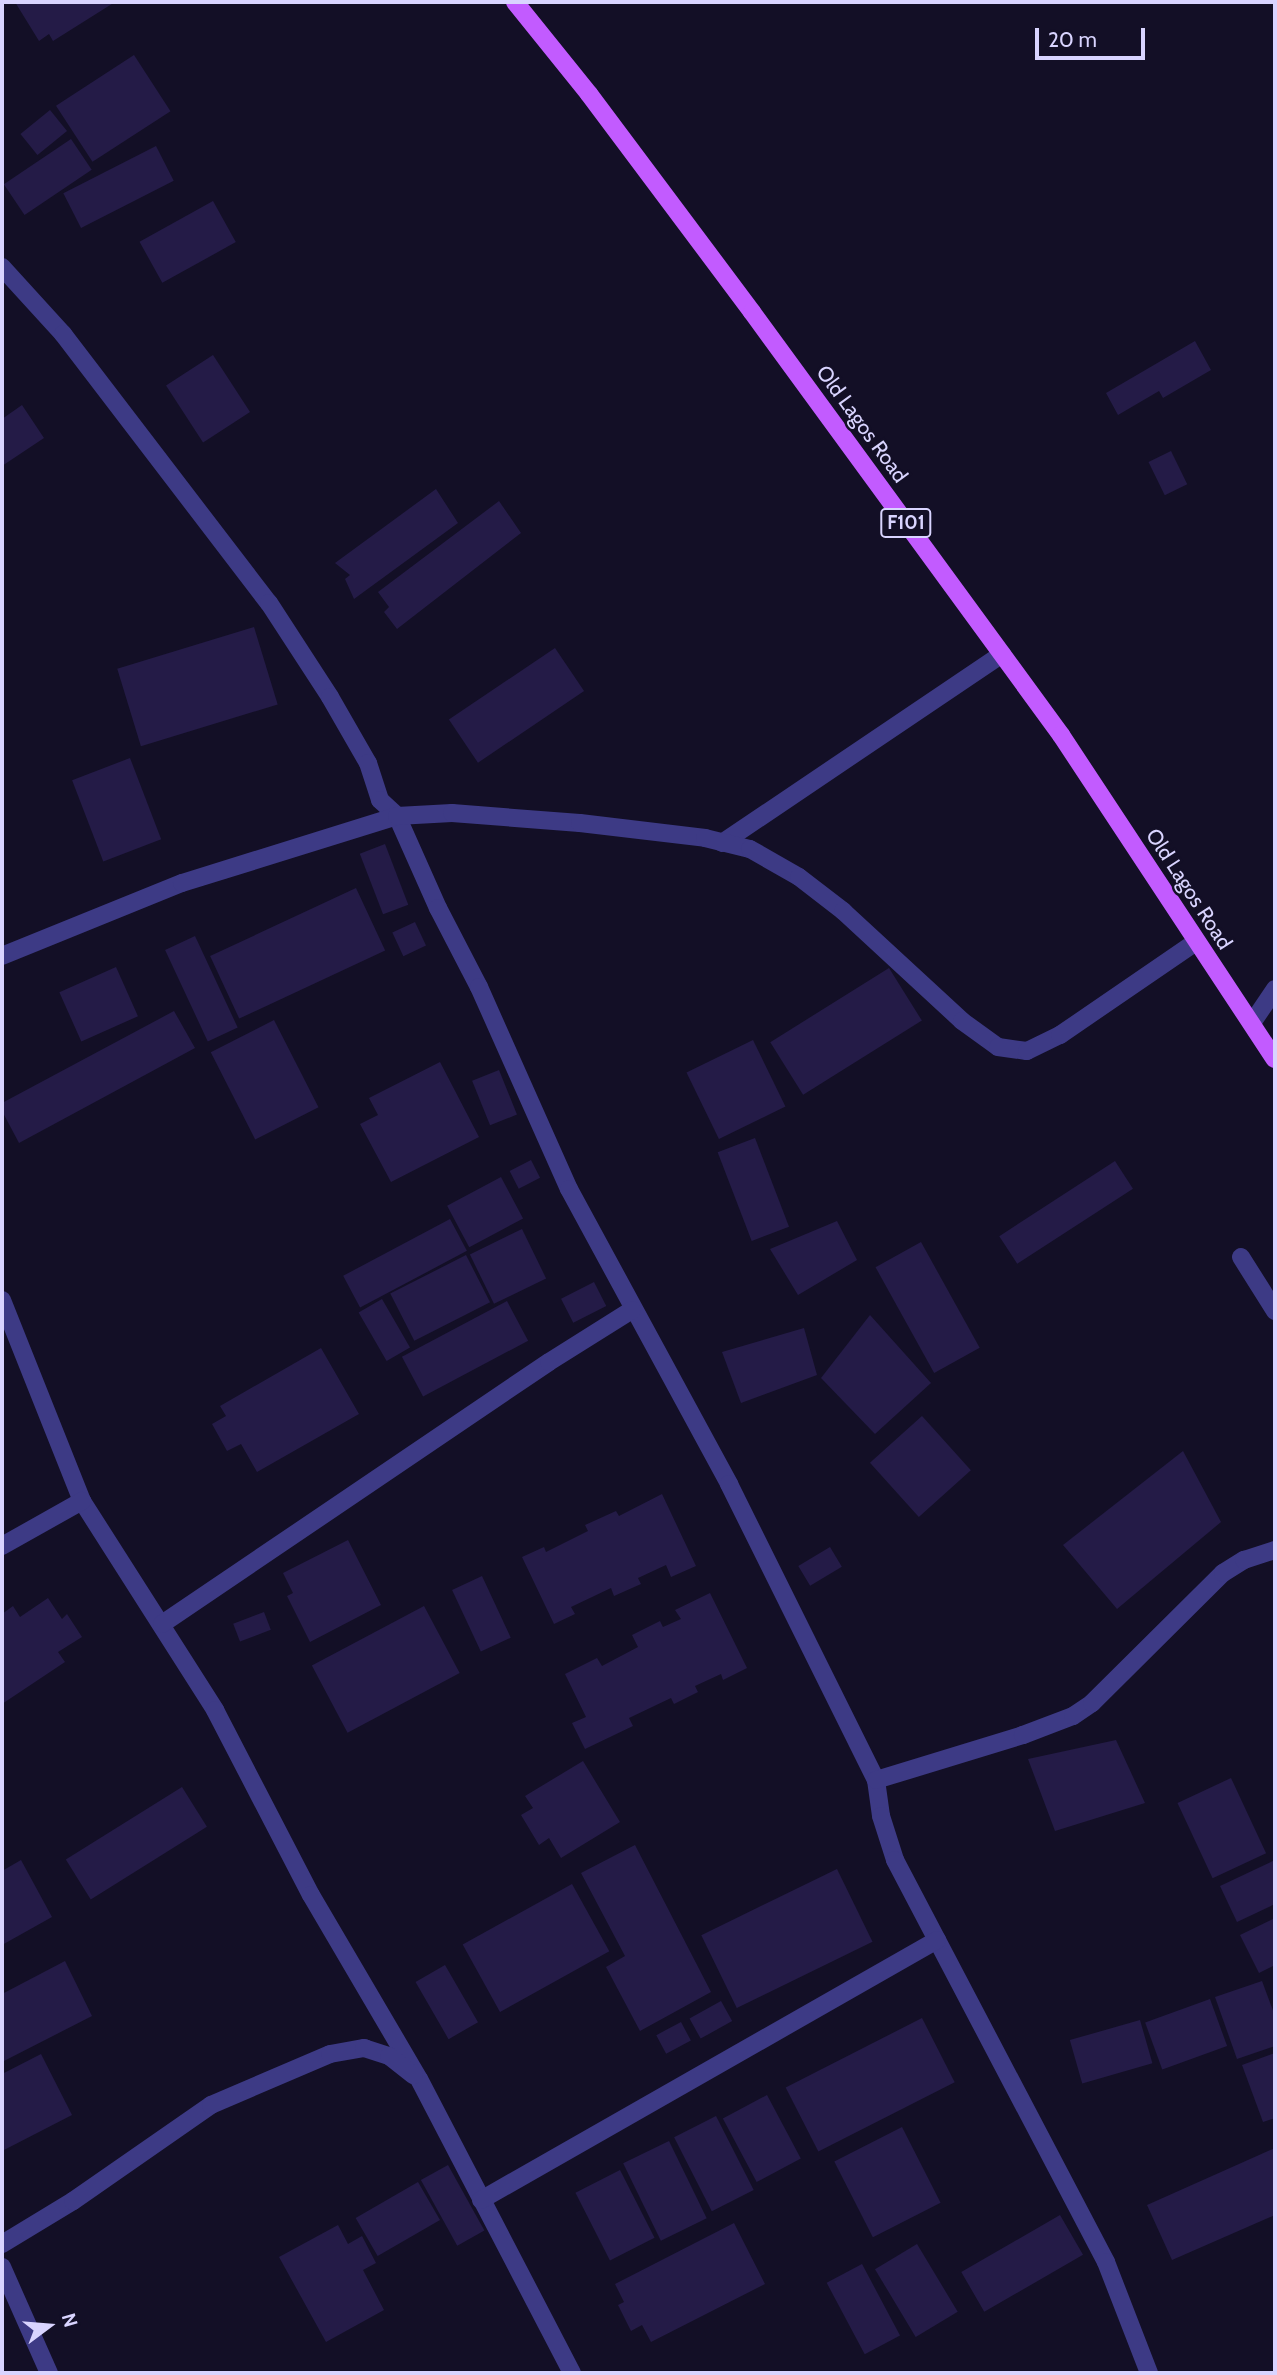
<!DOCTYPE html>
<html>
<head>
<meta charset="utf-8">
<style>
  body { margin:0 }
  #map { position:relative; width:1277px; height:2375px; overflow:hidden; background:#130f26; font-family:Cabin,sans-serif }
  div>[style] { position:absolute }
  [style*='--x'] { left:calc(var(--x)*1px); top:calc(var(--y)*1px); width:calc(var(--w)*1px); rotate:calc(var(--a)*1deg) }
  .building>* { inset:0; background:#241b47; transform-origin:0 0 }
  .minor>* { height:18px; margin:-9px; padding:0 9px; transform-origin:9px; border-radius:9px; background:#3d3a85 }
  .primary>* { height:18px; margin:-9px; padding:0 9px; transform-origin:9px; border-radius:9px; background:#c25bff }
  span { translate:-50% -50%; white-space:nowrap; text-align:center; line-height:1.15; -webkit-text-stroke:5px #130f26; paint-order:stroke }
  .shield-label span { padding:2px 5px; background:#130f26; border:2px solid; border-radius:5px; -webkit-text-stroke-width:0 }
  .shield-label { font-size:19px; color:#d9d4ff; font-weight:700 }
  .street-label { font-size:21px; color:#d9d4ff }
  .frame { position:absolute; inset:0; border:4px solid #d9d4ff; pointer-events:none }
  .north { position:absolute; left:14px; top:2291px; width:70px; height:70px; -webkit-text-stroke:5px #130f26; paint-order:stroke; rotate:74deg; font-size:19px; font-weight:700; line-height:28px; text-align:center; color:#d9d4ff }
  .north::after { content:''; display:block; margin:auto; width:24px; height:32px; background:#d9d4ff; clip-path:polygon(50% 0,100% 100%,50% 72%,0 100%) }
  .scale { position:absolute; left:1035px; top:28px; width:110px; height:32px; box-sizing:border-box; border:4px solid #d9d4ff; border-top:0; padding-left:9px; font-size:21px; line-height:24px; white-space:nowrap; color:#d9d4ff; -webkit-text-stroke:5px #130f26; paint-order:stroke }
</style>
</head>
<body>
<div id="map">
  <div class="building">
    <i style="clip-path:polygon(15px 2px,115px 2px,53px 41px,49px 34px,39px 41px)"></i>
    <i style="left:134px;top:55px;width:67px;height:93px;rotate:57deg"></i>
    <i style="left:50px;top:110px;width:27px;height:38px;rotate:51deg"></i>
    <i style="left:71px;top:139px;width:37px;height:81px;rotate:56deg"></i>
    <i style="left:156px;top:146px;width:39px;height:104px;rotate:63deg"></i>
    <i style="left:213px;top:201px;width:47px;height:84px;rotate:61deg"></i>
    <i style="clip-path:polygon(1195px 341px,1211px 370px,1163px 398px,1159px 391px,1118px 415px,1106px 393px)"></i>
    <i style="left:213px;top:355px;width:68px;height:56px;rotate:57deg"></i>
    <i style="clip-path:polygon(22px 405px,44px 438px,2px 466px,2px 419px)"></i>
    <i style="left:1171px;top:451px;width:37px;height:25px;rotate:64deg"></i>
    <i style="clip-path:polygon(436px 489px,458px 523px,354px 599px,345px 579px,350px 575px,335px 563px)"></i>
    <i style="clip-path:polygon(499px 501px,521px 533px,397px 629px,384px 612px,389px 607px,378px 592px)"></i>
    <i style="left:254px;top:627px;width:81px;height:143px;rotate:73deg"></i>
    <i style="left:555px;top:648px;width:52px;height:128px;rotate:56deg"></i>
    <i style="left:130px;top:758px;width:87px;height:62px;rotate:69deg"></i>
    <i style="left:385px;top:844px;width:65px;height:27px;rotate:69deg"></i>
    <i style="left:356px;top:888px;width:69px;height:161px;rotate:65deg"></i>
    <i style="left:415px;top:922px;width:26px;height:25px;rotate:65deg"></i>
    <i style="left:195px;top:936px;width:101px;height:33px;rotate:65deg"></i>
    <i style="left:116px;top:967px;width:54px;height:62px;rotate:66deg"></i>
    <i style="left:889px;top:968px;width:62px;height:140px;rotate:58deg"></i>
    <i style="clip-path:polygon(174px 1011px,195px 1048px,19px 1143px,2px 1111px,2px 1103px)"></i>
    <i style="left:274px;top:1020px;width:98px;height:71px;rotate:63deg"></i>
    <i style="left:753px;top:1040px;width:74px;height:74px;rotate:64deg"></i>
    <i style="clip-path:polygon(440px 1062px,479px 1137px,391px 1182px,360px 1124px,378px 1115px,369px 1098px)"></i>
    <i style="left:499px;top:1070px;width:48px;height:29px;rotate:68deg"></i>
    <i style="left:755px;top:1138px;width:95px;height:40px;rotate:69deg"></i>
    <i style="left:531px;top:1160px;width:20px;height:24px;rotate:63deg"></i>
    <i style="left:1115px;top:1161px;width:33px;height:138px;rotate:57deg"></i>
    <i style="left:501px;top:1177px;width:47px;height:61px;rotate:62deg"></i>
    <i style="left:450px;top:1219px;width:36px;height:121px;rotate:62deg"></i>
    <i style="clip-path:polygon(837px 1221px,857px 1260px,798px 1295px,770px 1249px)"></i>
    <i style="left:522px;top:1229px;width:55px;height:58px;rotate:64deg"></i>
    <i style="left:921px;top:1242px;width:121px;height:52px;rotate:61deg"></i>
    <i style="left:466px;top:1255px;width:53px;height:85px;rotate:63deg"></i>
    <i style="left:594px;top:1282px;width:27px;height:37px;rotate:63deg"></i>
    <i style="left:382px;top:1299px;width:56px;height:27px;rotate:60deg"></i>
    <i style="left:507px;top:1301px;width:45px;height:119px;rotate:62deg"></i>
    <i style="clip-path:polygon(870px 1315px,931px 1383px,875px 1434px,821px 1378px)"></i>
    <i style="clip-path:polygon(804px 1328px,817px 1375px,741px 1403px,722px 1352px)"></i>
    <i style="clip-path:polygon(321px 1348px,359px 1414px,257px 1472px,241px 1444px,227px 1451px,212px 1424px,226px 1416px,220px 1406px)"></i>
    <i style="left:922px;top:1416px;width:73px;height:70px;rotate:48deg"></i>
    <i style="clip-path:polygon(1183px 1451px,1221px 1522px,1117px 1609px,1063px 1545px)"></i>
    <i style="clip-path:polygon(662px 1494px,696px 1566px,671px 1577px,666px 1565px,638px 1578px,641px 1584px,614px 1596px,611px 1588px,571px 1607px,575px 1614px,554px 1624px,522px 1557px,544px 1547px,546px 1552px,588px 1531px,585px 1525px,616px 1511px,619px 1516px)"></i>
    <i style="clip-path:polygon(348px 1540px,381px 1605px,310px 1642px,287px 1596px,293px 1593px,283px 1573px)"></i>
    <i style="left:830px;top:1547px;width:23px;height:37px;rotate:59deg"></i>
    <i style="left:482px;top:1576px;width:68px;height:33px;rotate:65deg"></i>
    <i style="clip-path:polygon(710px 1593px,747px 1668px,723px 1680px,721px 1674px,695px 1686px,698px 1692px,674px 1704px,671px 1698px,629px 1718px,633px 1726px,585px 1749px,572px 1723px,586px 1717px,565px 1674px,597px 1658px,602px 1666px,638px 1647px,632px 1635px,660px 1621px,663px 1627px,681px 1619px,675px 1610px)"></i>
    <i style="clip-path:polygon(48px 1598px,62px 1619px,67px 1614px,82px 1637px,58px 1652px,65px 1662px,2px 1704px,2px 1614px,13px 1606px,20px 1617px)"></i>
    <i style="left:424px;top:1606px;width:76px;height:127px;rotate:62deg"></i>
    <i style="left:264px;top:1612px;width:19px;height:33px;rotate:69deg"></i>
    <i style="clip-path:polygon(1116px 1740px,1145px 1803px,1055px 1831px,1028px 1759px)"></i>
    <i style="clip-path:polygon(583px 1761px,620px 1822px,561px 1858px,549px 1838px,539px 1845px,521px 1815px,533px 1808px,525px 1796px)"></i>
    <i style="left:1231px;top:1778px;width:83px;height:59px;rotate:65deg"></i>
    <i style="left:182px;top:1787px;width:47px;height:137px;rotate:58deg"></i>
    <i style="clip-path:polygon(635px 1845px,711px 1992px,640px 2031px,606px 1967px,625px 1956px,581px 1873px)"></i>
    <i style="clip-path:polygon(21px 1860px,52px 1917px,2px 1945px,2px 1871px)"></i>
    <i style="clip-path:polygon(1275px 1860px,1275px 1904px,1237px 1922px,1220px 1886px)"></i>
    <i style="left:837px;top:1869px;width:81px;height:151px;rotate:64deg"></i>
    <i style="left:572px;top:1884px;width:77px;height:125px;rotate:61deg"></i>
    <i style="clip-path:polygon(1275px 1918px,1275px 1965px,1259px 1973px,1240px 1935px)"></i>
    <i style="clip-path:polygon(65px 1961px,92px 2016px,2px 2062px,2px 1994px)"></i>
    <i style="left:445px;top:1965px;width:66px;height:34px;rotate:60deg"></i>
    <i style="clip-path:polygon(1262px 1981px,1275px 2016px,1275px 2046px,1237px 2059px,1215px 1997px)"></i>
    <i style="left:1210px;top:1999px;width:50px;height:69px;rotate:70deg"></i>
    <i style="left:721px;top:2001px;width:23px;height:36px;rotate:61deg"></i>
    <i style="left:922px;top:2018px;width:72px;height:153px;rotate:63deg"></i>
    <i style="left:1140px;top:2020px;width:45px;height:73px;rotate:74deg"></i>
    <i style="left:681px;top:2022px;width:21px;height:28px;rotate:62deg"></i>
    <i style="clip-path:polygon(1275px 2053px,1275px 2118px,1263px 2122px,1242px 2065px)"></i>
    <i style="clip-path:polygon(41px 2054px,72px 2115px,4px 2150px,2px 2074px)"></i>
    <i style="left:767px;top:2095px;width:72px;height:50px;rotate:62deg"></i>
    <i style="left:716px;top:2116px;width:83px;height:47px;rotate:63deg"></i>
    <i style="left:902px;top:2127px;width:85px;height:76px;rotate:63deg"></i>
    <i style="left:669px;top:2141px;width:86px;height:51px;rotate:64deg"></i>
    <i style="clip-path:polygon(1275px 2148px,1275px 2215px,1172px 2260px,1147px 2205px)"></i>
    <i style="left:448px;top:2165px;width:75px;height:31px;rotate:61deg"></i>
    <i style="left:620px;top:2170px;width:76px;height:50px;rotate:63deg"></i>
    <i style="left:418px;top:2182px;width:44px;height:72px;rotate:60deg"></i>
    <i style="left:1060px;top:2215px;width:46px;height:114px;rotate:60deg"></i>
    <i style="clip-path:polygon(734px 2223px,765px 2284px,651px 2342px,642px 2325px,631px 2331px,618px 2305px,624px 2302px,615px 2284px)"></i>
    <i style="clip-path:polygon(338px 2225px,348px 2244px,362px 2236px,376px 2263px,363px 2270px,384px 2310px,326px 2342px,279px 2257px)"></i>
    <i style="left:917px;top:2244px;width:79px;height:49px;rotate:59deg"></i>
    <i style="left:862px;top:2264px;width:81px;height:40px;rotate:62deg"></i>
  </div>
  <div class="minor">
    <i style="--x:2;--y:267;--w:91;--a:47.7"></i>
    <i style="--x:63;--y:334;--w:339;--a:52.6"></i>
    <i style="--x:269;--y:603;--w:112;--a:57"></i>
    <i style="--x:330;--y:697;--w:76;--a:60.1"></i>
    <i style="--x:368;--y:763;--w:39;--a:72"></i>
    <i style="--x:380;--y:800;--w:23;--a:43"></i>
    <i style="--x:397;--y:816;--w:101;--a:66"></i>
    <i style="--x:438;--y:908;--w:89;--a:62.6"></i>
    <i style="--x:479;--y:987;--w:221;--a:66"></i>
    <i style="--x:569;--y:1189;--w:336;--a:61.5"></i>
    <i style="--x:729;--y:1484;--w:330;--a:63.6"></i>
    <i style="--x:876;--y:1780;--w:36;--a:82"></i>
    <i style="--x:881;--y:1816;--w:46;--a:72.3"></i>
    <i style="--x:895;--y:1860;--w:454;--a:62.3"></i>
    <i style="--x:1106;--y:2262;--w:119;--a:68.8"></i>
    <i style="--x:722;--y:843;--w:338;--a:-34"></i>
    <i style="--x:2;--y:956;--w:194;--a:-22.1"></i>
    <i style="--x:182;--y:883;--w:225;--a:-17.3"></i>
    <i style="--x:397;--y:816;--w:55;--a:-3.1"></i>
    <i style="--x:452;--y:813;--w:128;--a:4.5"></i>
    <i style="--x:580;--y:823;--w:126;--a:6.8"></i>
    <i style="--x:705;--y:838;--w:46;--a:13.7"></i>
    <i style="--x:750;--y:849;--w:56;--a:29.7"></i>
    <i style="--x:799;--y:877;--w:56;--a:37.7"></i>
    <i style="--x:843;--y:911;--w:162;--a:42.7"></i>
    <i style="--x:962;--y:1021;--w:44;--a:35.8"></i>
    <i style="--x:998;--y:1047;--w:29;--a:8"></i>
    <i style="--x:1027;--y:1051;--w:37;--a:-26"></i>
    <i style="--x:1060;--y:1035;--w:165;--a:-34.4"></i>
    <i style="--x:1252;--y:1023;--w:41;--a:-55.9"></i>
    <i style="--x:1241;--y:1257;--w:64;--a:57.8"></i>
    <i style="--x:2;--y:1300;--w:216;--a:68.3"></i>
    <i style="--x:82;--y:1501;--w:248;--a:57.5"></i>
    <i style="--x:215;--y:1710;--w:208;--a:62.6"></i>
    <i style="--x:311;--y:1895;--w:213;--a:59.6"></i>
    <i style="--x:419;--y:2079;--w:331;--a:62.5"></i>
    <i style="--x:2;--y:1546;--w:92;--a:-29.4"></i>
    <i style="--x:162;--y:1624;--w:467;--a:-34.1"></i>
    <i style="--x:549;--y:1362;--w:98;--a:-32.1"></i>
    <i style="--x:876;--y:1780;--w:154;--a:-17"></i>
    <i style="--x:1023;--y:1735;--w:53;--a:-20.8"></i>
    <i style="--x:1073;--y:1716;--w:23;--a:-34"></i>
    <i style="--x:1092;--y:1703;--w:185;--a:-44.8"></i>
    <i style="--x:1223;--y:1573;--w:25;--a:-32"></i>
    <i style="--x:1244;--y:1560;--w:33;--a:-18"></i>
    <i style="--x:481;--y:2200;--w:525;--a:-29.69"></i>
    <i style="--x:2;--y:2244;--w:83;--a:-31.2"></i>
    <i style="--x:73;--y:2201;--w:168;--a:-34.8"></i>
    <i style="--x:211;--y:2105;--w:129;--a:-23.2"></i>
    <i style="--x:330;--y:2054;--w:35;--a:-10"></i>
    <i style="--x:364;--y:2048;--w:26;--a:18"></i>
    <i style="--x:389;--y:2056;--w:31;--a:38"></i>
    <i style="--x:2;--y:2267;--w:116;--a:66.1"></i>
  </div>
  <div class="primary">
    <i style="--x:515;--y:2;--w:118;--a:51.2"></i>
    <i style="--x:589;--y:94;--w:272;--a:53.2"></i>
    <i style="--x:752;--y:312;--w:524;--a:53.85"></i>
    <i style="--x:1061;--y:735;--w:388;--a:56.6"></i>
  </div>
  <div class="shield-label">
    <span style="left:906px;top:523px">F101</span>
  </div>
  <div class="street-label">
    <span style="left:862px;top:424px;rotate:54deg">Old Lagos Road</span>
    <span style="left:1189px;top:889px;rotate:57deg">Old Lagos Road</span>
  </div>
  <div class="frame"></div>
  <div class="north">N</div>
  <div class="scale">20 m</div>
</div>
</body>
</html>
